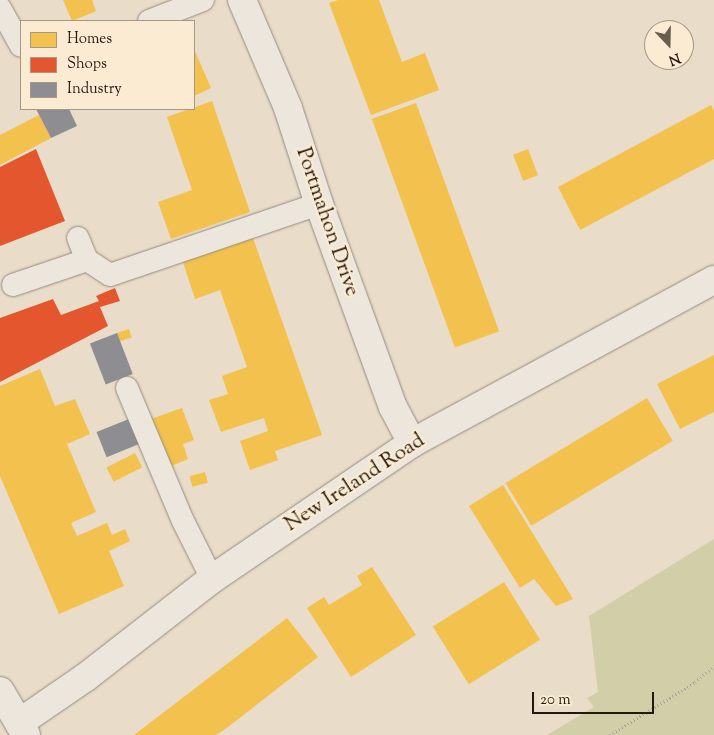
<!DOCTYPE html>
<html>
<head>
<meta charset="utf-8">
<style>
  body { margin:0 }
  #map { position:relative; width:714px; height:735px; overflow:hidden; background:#e9dcc8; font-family:"Sorts Mill Goudy",serif }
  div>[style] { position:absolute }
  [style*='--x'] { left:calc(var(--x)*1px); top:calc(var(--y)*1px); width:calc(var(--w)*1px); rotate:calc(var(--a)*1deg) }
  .green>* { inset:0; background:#d1cea8 }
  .homes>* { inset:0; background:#f2c14e; transform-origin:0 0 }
  .shops>* { inset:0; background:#e4572e }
  .industry>* { inset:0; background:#8d8d92; transform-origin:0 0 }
  .path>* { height:3px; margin-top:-1.5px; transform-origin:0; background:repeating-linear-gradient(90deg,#a6a097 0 1px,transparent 0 3.5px) }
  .roads { filter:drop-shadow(0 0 1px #948b7f) drop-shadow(0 0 1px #948b7f) }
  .service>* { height:22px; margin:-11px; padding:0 11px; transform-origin:11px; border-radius:11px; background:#ece6dc }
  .minor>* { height:28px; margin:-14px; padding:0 14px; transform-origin:14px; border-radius:14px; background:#ece6dc }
  .secondary>* { height:28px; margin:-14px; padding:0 14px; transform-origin:14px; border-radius:14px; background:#ece6dc }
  span { translate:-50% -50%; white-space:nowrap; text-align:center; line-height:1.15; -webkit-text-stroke:5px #faebd2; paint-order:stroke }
  .street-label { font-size:21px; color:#24180e }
  .legend { position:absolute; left:20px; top:20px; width:175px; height:90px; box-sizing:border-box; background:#faebd2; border:1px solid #a49784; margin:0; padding:6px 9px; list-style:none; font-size:15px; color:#24180e }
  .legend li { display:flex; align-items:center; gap:10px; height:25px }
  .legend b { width:25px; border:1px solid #a49784 }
  .north { position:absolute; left:644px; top:20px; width:50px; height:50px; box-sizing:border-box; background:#faebd2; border:1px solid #a49784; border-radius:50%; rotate:159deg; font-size:14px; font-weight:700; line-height:20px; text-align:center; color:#24180e }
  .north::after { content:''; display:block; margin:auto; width:18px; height:22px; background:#695d4f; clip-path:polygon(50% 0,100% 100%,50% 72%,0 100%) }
  .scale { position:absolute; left:532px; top:692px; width:122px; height:22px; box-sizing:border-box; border:2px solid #24180e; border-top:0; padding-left:6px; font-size:15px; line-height:18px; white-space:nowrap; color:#24180e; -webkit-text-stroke:4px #faebd2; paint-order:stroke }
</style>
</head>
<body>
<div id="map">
  <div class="green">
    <i style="clip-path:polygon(714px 539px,714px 735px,547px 735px,594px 707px,587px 698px,598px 692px,589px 616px)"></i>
  </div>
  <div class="homes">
    <i style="clip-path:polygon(63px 0,92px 0,96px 11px,72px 21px)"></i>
    <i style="clip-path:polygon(338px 0,379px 0,402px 62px,425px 53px,439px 90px,371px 115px,329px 3px)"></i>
    <i style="clip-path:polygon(194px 49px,211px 88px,194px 96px)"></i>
    <i style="clip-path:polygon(212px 101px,250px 212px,171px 239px,158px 202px,192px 190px,167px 117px)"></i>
    <i style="left:416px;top:103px;width:243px;height:47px;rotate:70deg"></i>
    <i style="clip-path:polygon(711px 105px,714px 111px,714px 159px,580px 230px,558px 187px)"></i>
    <i style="clip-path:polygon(39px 115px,51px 138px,0 165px,0 135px)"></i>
    <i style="left:528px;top:149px;width:28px;height:16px;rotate:69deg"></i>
    <i style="clip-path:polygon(253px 238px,322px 435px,275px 451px,278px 460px,250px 470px,240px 441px,268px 431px,264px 418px,221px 432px,209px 400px,228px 394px,222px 376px,247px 367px,220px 290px,195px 299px,183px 262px)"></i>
    <i style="left:129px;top:329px;width:9px;height:13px;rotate:72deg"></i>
    <i style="clip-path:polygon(714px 355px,714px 412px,680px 429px,657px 384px)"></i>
    <i style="clip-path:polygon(40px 369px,55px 406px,75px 399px,90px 434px,67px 444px,96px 512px,71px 523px,77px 536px,107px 523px,112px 535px,125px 529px,130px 541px,109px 551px,124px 586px,59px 614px,0 476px,0 386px)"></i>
    <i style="left:647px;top:398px;width:50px;height:165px;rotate:59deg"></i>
    <i style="clip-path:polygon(182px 408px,194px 440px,183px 444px,188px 459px,169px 467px,151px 419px)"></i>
    <i style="left:135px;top:453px;width:16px;height:32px;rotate:63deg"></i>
    <i style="left:205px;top:472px;width:11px;height:16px;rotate:75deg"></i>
    <i style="clip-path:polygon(503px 485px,573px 599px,556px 606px,534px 579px,520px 588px,469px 506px)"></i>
    <i style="clip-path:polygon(372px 567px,416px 635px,351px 677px,307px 608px,324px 597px,329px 605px,362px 585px,357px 576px)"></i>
    <i style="left:504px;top:582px;width:68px;height:84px;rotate:58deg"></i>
    <i style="clip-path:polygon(287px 618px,318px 657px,228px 727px,216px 735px,134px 735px)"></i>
  </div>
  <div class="shops">
    <i style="clip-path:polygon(36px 149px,65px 221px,0 246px,0 167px)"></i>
    <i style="clip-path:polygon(115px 288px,120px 301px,100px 307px,108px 326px,0 382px,0 318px,53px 299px,61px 315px,99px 301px,96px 296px)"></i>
  </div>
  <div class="industry">
    <i style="clip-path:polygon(36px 109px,69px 109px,77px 126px,51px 138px)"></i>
    <i style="left:117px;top:333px;width:44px;height:29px;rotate:69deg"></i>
    <i style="left:129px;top:419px;width:27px;height:35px;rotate:68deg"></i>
  </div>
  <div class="path">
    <i style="--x:610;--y:735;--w:100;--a:-31.9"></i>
    <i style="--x:695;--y:682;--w:25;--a:-40"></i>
  </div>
  <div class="roads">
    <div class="service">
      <i style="--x:0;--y:8;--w:43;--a:61.1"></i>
      <i style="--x:149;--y:21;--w:58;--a:-21.3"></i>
      <i style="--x:78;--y:238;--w:24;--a:68"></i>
      <i style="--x:87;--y:260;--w:27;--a:33"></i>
      <i style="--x:110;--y:275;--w:221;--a:-18.8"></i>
      <i style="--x:13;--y:285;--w:78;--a:-18.7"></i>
      <i style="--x:127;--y:388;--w:144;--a:67.2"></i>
      <i style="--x:183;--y:521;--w:65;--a:63.4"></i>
    </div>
    <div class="minor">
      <i style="--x:242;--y:0;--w:117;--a:66.9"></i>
      <i style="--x:288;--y:108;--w:101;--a:72.1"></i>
      <i style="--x:319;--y:204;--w:216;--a:70"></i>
      <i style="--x:393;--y:407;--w:41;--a:62.2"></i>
      <i style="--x:19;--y:723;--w:81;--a:-34.5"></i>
      <i style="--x:86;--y:677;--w:160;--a:-37.9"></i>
      <i style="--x:212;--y:579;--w:242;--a:-34.2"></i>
      <i style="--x:412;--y:443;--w:343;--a:-28.4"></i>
    </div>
    <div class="secondary">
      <i style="--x:0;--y:691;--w:51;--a:59.4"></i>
    </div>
  </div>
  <div class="street-label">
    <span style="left:327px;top:222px;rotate:71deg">Portmahon Drive</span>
    <span style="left:355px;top:483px;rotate:-33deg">New Ireland Road</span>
  </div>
  <ul class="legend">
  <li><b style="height:14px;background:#f2c14e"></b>Homes</li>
  <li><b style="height:14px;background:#e4572e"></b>Shops</li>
  <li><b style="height:14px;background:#8d8d92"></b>Industry</li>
  </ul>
  <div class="north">N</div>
  <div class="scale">20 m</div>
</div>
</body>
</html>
